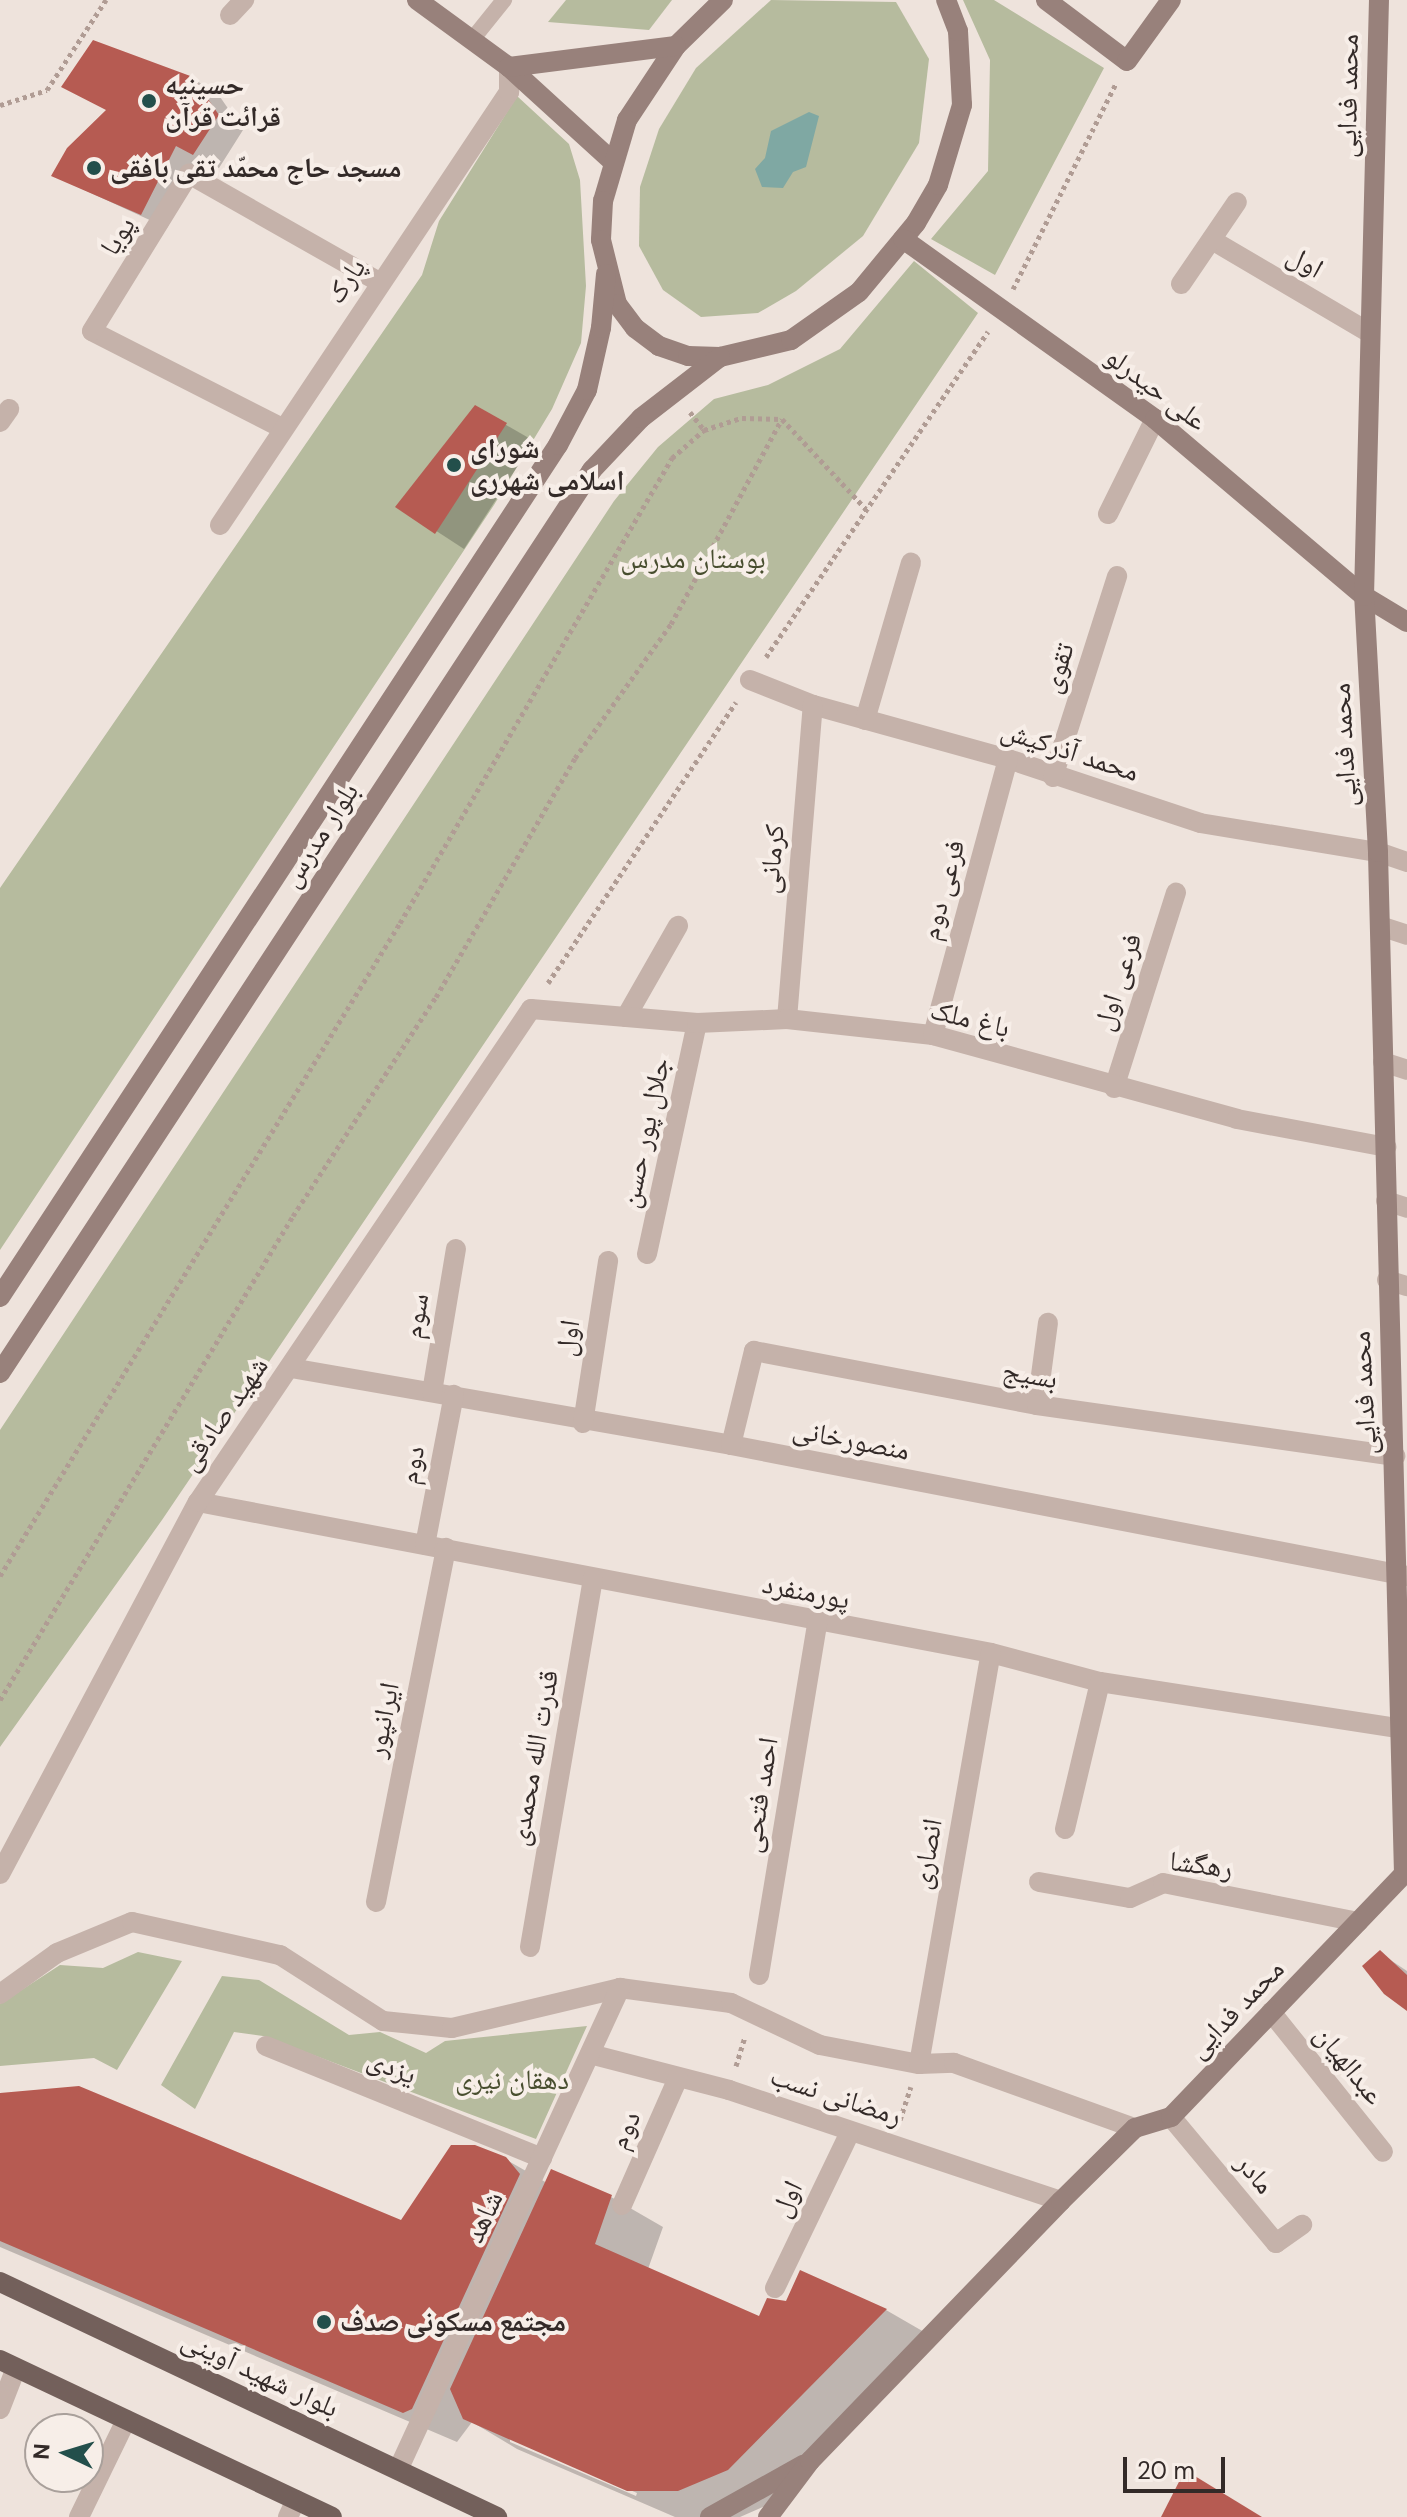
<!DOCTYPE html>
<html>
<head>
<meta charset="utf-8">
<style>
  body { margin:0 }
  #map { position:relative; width:1407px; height:2517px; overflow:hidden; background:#eee3dc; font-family:"DM Sans","Noto Naskh Arabic",sans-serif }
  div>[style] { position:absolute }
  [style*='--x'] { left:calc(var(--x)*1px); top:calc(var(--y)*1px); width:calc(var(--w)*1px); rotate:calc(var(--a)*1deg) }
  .green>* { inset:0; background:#b6bb9e }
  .water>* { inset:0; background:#7fa8a3 }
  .shadow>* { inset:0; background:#0003 }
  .building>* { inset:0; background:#b65b52 }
  .path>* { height:5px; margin-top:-2.5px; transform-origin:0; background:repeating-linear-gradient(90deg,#b09c94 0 4px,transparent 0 8px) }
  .lane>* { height:16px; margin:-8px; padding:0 8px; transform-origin:8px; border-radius:8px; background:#c5b2aa }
  .street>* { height:20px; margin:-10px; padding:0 10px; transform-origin:10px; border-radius:10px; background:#c5b2aa }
  .secondary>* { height:20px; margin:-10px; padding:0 10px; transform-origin:10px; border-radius:10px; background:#98817b }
  .primary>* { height:20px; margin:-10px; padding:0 10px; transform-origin:10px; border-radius:10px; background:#73605b }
  .dots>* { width:22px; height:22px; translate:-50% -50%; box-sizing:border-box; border:4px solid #f7eee8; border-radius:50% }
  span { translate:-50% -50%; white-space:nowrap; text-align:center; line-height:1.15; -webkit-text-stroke:8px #f7eee8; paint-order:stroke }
  .poi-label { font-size:28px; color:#332a28; font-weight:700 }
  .left { translate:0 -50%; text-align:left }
  .street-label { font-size:28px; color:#332a28 }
  .park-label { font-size:28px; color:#484e2f }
  .north { position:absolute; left:24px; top:2413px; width:80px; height:80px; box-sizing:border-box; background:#f7eee8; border:2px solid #a9a09b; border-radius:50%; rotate:274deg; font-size:22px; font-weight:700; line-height:32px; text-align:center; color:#332a28 }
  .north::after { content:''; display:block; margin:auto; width:28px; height:36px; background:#234f4b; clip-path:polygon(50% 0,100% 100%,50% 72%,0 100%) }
  .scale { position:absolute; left:1123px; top:2457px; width:102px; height:36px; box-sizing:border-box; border:4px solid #332a28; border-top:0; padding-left:10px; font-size:24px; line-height:28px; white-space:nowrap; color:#332a28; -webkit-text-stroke:6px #f7eee8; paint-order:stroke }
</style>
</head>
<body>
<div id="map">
  <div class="green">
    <i style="clip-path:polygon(566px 0,672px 0,649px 30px,548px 22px)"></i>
    <i style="clip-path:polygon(771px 0,896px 2px,929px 59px,919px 143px,863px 236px,796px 291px,758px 313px,701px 317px,663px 290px,639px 246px,640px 187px,659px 129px,696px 68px)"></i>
    <i style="clip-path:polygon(963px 0,994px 0,1104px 68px,995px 275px,931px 239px,988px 171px,990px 60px)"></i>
    <i style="clip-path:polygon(517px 96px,569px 144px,580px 180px,586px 286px,581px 343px,552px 409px,494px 505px,0 1250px,0 888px,422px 275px,439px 221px)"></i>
    <i style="clip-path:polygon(914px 261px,978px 313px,162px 1520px,0 1747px,0 1430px,614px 501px,658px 447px,714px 399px,768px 385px,840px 349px)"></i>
    <i style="clip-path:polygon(138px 1952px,182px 1961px,117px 2070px,94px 2058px,0 2066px,0 2004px,60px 1965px,103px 1968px)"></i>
    <i style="clip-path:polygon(222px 1976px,259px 1980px,349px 2035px,380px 2032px,426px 2053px,445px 2041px,587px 2026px,536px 2139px,263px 2036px,234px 2032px,195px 2109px,161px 2085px)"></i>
  </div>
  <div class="water">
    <i style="clip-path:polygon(809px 112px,819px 116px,806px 167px,793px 172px,783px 188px,762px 187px,755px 169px,765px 158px,771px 131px)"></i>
  </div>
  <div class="shadow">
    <i style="clip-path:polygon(192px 78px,218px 94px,243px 130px,219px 168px,202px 159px,167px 228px,54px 176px)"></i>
    <i style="clip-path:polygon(475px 407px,534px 441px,464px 549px,398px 506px)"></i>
    <i style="clip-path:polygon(1380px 1953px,1407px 1971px,1407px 2008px)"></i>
    <i style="clip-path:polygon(evenodd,0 2095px,402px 2223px,505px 2159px,547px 2183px,611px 2197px,663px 2227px,648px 2269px,760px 2318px,788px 2303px,801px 2273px,886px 2310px,938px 2340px,781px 2499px,740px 2517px,675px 2517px,517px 2449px,472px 2422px,457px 2442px,0 2247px,0 2095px,510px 2438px,637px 2493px,636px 2496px,510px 2442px,510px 2438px)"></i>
  </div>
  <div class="building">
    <i style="clip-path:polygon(93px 40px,193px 77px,219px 115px,193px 155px,176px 146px,141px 215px,51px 176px,67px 148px,106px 110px,61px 87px)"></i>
    <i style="clip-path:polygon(475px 405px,507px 423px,435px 534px,395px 507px)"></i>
    <i style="clip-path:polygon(1380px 1950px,1407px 1975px,1407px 2011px,1384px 1994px,1362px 1966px)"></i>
    <i style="clip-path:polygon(79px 2086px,401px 2220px,451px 2145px,475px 2145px,506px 2157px,520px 2174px,412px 2409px,403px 2413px,0 2241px,0 2093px)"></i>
    <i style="clip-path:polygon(551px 2169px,612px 2195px,595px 2244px,759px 2316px,767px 2298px,786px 2301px,800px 2270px,887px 2309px,728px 2470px,678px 2491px,627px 2491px,463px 2419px,450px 2389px)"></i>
    <i style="clip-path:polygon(1185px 2470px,1262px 2517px,1161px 2517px)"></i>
  </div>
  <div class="path">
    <i style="--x:0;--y:105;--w:49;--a:-17.7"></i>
    <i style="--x:47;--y:90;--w:108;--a:-56.8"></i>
    <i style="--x:1013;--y:289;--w:230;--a:-63.4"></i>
    <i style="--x:690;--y:412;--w:23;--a:52"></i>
    <i style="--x:766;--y:657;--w:394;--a:-55.7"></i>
    <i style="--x:548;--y:983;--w:338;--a:-56.2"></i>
    <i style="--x:0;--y:1576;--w:766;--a:-58.51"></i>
    <i style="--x:400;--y:923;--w:539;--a:-59.67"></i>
    <i style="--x:672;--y:458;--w:43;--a:-41.2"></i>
    <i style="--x:704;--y:430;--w:40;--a:-18"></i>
    <i style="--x:742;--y:418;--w:40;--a:1.4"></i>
    <i style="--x:0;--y:1700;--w:566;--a:-58.81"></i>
    <i style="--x:293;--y:1216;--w:262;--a:-56.9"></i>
    <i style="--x:436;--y:997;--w:276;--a:-59.8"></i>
    <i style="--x:575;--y:758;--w:165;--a:-54.4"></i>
    <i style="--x:671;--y:624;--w:233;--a:-61.6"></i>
    <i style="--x:782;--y:419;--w:123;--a:47"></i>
    <i style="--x:736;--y:2066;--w:30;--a:-73"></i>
    <i style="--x:900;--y:2120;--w:35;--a:-72"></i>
  </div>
  <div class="lane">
    <i style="--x:471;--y:41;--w:53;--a:-51.2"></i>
  </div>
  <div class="street">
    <i style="--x:230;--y:15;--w:21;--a:-47"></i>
    <i style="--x:1212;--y:240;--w:183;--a:30.5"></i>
    <i style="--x:1181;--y:284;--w:99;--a:-55.7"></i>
    <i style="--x:0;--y:422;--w:16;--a:-55"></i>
    <i style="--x:282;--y:428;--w:213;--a:-153"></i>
    <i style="--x:92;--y:331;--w:185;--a:-58.3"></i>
    <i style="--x:189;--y:174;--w:219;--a:29.6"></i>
    <i style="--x:1108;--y:514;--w:106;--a:-63.7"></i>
    <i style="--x:220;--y:525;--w:521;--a:-56.28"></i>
    <i style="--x:509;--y:92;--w:25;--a:-90"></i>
    <i style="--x:750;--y:680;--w:68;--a:21.6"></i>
    <i style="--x:813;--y:705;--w:202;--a:15.5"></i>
    <i style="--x:1008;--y:759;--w:202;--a:18.4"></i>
    <i style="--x:1200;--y:823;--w:180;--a:9.3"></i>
    <i style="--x:1378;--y:852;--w:31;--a:19"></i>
    <i style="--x:865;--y:720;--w:164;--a:-73.7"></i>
    <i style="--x:1053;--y:777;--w:211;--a:-72.3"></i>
    <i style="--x:1380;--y:926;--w:28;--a:18"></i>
    <i style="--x:626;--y:1017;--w:105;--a:-60.3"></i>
    <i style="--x:787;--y:1019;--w:315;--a:-85.3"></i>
    <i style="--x:933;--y:1035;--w:286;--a:-74.8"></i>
    <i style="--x:1383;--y:1062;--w:25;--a:18"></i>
    <i style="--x:1114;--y:1088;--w:205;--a:-72.4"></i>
    <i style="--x:1386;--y:1201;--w:22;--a:18"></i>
    <i style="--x:647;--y:1254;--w:236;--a:-77.8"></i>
    <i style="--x:1387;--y:1280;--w:21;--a:17"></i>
    <i style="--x:291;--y:1368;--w:447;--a:9.9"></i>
    <i style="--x:731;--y:1445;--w:689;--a:10.97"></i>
    <i style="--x:432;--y:1392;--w:145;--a:-80.5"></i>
    <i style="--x:1037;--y:1405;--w:83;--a:-82.4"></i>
    <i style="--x:583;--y:1423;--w:164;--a:-81.2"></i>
    <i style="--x:731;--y:1445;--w:97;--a:-76.3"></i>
    <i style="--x:754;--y:1351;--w:288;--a:10.8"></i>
    <i style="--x:1037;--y:1405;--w:362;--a:8.1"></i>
    <i style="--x:198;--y:1502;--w:807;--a:10.78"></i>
    <i style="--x:991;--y:1653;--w:113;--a:14.9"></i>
    <i style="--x:1100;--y:1682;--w:308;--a:8.8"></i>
    <i style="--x:425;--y:1545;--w:153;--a:-79.1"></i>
    <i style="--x:1065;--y:1829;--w:151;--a:-76.6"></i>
    <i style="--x:0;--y:1874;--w:421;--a:-62"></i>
    <i style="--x:198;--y:1502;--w:595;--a:-55.96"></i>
    <i style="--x:531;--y:1009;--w:167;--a:4.8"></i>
    <i style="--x:697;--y:1023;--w:90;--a:-2.5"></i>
    <i style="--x:787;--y:1019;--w:147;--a:6.3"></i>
    <i style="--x:933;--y:1035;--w:315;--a:15.4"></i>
    <i style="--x:1237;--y:1119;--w:152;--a:10.6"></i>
    <i style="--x:1039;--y:1882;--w:92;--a:10"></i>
    <i style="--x:1130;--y:1898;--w:36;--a:-24"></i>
    <i style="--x:1163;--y:1883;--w:199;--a:11.3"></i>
    <i style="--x:376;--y:1902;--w:361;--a:-78.8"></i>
    <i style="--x:530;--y:1947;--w:374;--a:-80.3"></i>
    <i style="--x:759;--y:1975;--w:356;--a:-80.6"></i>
    <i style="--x:0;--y:1994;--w:70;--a:-35.7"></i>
    <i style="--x:57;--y:1953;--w:81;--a:-22.5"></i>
    <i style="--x:132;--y:1922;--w:152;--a:12.6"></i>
    <i style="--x:280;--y:1955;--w:122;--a:32.7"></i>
    <i style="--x:383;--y:2021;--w:69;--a:5.8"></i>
    <i style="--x:452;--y:2028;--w:173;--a:-13.4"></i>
    <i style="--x:620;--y:1988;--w:112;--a:7.7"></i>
    <i style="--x:731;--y:2003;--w:98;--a:25.3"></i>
    <i style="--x:820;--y:2045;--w:101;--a:10.9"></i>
    <i style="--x:919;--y:2064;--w:35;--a:-2"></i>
    <i style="--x:954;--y:2063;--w:192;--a:19.8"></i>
    <i style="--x:1271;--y:2012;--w:179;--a:51.3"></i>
    <i style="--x:266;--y:2046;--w:298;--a:22.1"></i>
    <i style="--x:590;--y:2054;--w:144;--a:14.5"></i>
    <i style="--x:729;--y:2090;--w:350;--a:18.5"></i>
    <i style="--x:919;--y:2064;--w:417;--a:-80.1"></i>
    <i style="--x:1171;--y:2117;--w:164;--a:50.2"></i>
    <i style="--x:1276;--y:2243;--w:32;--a:-35"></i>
    <i style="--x:622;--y:2205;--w:139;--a:-66.2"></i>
    <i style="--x:775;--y:2288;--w:171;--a:-64.3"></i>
    <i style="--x:0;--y:2409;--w:44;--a:-68.7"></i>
    <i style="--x:398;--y:2470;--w:531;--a:-65.27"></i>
    <i style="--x:79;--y:2517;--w:108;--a:-64.1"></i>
    <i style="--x:288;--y:2517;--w:19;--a:-65"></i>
  </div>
  <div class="secondary">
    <i style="--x:417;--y:0;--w:114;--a:36.1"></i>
    <i style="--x:509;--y:67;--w:139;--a:42.4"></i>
    <i style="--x:723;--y:0;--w:66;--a:135.6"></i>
    <i style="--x:676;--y:46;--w:89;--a:123.5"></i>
    <i style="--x:627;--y:120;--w:84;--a:106.5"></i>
    <i style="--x:603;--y:201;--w:39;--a:93"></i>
    <i style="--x:601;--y:240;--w:66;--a:76"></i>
    <i style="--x:617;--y:304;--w:30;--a:53"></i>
    <i style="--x:635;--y:328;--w:30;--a:37"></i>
    <i style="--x:659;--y:346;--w:31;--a:19"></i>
    <i style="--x:688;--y:356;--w:32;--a:2"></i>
    <i style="--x:720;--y:357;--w:73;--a:-13.5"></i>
    <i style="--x:791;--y:340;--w:83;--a:-35.2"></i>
    <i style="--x:859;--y:292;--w:89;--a:-50.4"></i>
    <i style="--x:916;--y:223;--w:44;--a:-59.9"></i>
    <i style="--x:938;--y:185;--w:84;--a:-73.3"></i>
    <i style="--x:962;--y:105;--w:74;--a:-93.1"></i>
    <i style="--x:958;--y:31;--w:33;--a:-111"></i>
    <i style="--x:1046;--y:0;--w:101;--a:37"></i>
    <i style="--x:1127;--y:61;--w:75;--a:-54.2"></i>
    <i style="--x:509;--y:67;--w:168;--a:-7.2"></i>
    <i style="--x:903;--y:239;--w:310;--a:35.5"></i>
    <i style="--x:1155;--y:419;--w:274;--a:40.3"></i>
    <i style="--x:1364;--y:596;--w:50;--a:31.2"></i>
    <i style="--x:0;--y:1297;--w:1018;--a:-56.78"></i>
    <i style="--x:558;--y:445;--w:62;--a:-62.2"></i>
    <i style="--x:587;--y:390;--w:64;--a:-77.3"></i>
    <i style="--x:601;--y:328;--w:54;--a:-84.7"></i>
    <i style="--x:0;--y:1373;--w:1080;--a:-56.75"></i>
    <i style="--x:592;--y:470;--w:71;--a:-46.7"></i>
    <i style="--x:641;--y:418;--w:100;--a:-37.7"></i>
    <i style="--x:710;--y:2517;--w:107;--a:-29.2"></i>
    <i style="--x:768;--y:2517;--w:70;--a:-53.1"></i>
    <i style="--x:810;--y:2461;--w:361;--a:-46"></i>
    <i style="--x:1061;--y:2201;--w:104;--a:-44.6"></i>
    <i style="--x:1135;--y:2128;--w:38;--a:-17"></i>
    <i style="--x:1171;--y:2117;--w:337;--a:-46.2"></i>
    <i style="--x:1404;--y:1874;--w:1022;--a:-91.46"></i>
    <i style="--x:1378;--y:852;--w:256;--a:-93.1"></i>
    <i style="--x:1364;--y:596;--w:596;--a:-88.56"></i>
  </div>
  <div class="primary">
    <i style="--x:0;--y:2282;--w:550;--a:25.31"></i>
    <i style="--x:0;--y:2360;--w:367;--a:25.3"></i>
  </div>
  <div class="dots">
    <i style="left:149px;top:101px;background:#234f4b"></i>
    <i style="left:94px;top:168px;background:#234f4b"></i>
    <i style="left:454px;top:465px;background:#234f4b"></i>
    <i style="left:324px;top:2322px;background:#234f4b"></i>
  </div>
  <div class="poi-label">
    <span class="left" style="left:165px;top:101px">حسینیه<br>قرائت قرآن</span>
    <span class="left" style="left:110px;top:168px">مسجد حاج محمّد تقی بافقی</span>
    <span class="left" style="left:470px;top:465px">شورای<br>اسلامی شهرری</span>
    <span class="left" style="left:340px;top:2322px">مجتمع مسکونی صدف</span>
  </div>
  <div class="street-label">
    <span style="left:1348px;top:96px;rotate:-89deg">محمد فدایی</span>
    <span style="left:118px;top:236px;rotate:-58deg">پویا</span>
    <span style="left:1305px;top:262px;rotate:30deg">اول</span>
    <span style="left:346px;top:281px;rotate:-56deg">پارک</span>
    <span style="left:1156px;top:389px;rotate:37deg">علی حیدرلو</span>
    <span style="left:1058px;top:668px;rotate:-72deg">تقوی</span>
    <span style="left:1344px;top:745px;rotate:-93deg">محمد فدایی</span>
    <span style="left:1070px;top:751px;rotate:18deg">محمد آذرکیش</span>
    <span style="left:320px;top:835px;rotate:-57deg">بلوار مدرس</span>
    <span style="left:772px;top:859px;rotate:-85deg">کرمانی</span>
    <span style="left:943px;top:890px;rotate:-75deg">فرعی دوم</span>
    <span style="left:1118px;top:982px;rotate:-72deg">فرعی اول</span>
    <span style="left:970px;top:1019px;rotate:14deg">باغ ملک</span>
    <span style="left:645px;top:1133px;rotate:-78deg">جلال پور حسن</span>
    <span style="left:416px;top:1316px;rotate:-81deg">سوم</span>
    <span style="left:568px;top:1338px;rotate:-81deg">اول</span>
    <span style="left:1030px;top:1375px;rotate:10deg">بسیج</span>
    <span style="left:1364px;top:1393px;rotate:-93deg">محمد فدایی</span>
    <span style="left:224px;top:1414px;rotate:-55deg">شهید صادقی</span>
    <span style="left:851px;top:1440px;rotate:11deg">منصورخانی</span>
    <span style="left:412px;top:1465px;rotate:-79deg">دوم</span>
    <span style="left:806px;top:1592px;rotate:11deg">پورمنفرد</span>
    <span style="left:383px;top:1720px;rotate:-79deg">ایرانپور</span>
    <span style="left:534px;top:1758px;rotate:-80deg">قدرت الله محمدی</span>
    <span style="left:760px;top:1795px;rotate:-81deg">احمد فتحی</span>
    <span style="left:927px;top:1854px;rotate:-80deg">انصاری</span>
    <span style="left:1201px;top:1865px;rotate:7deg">رهگشا</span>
    <span style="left:1236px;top:2009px;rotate:-46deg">محمد فدایی</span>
    <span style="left:1349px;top:2065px;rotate:51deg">عبدالهیان</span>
    <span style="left:392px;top:2067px;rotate:22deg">یزدی</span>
    <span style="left:836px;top:2096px;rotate:18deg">رمضانی نسب</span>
    <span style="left:625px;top:2130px;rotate:-66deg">دوم</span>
    <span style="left:1255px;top:2174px;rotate:50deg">مادر</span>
    <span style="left:787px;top:2199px;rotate:-64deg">اول</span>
    <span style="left:484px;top:2217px;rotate:-65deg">شاهد</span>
    <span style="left:260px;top:2374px;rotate:25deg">بلوار شهید آوینی</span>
  </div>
  <div class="park-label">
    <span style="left:693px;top:559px">بوستان مدرس</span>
    <span style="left:512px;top:2080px">دهقان نیری</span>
  </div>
  <div class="north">N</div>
  <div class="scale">20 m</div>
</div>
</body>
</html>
